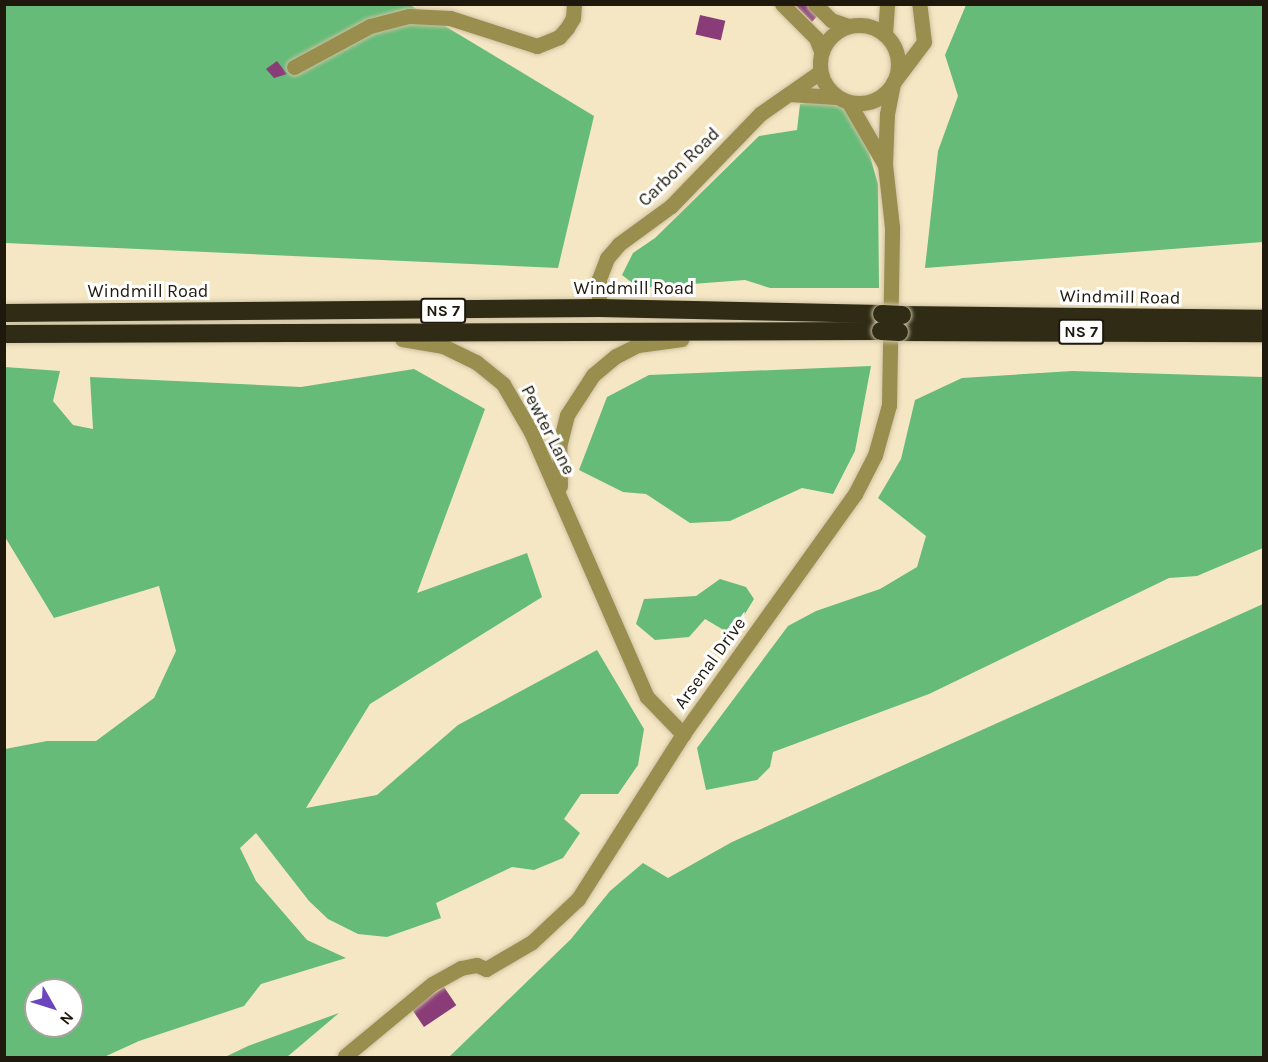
<!DOCTYPE html>
<html>
<head>
<meta charset="utf-8">
<style>
  body { margin:0 }
  #map { position:relative; width:1268px; height:1062px; overflow:hidden; background:#f5e7c4; font-family:Karla,sans-serif }
  div>[style] { position:absolute }
  [style*='--x'] { left:calc(var(--x)*1px); top:calc(var(--y)*1px); width:calc(var(--w)*1px); rotate:calc(var(--a)*1deg) }
  .forest>* { inset:0; background:#65bb77 }
  .building>* { inset:0; background:#8a3c78; transform-origin:0 0 }
  .roads { filter:drop-shadow(0 0 2px #cec2a3) drop-shadow(0 0 2px #cec2a3) }
  .minor>* { height:15px; margin:-7.5px; padding:0 7.5px; transform-origin:7.5px; border-radius:7.5px; background:#998e4e }
  .minor>.ring { margin:-7.5px; padding:0; box-sizing:content-box; background:none; border:15px solid #998e4e; border-radius:50% }
  .highway>* { height:18px; margin:-9px; padding:0 9px; transform-origin:9px; border-radius:9px; background:#2f2b14 }
  .bridges { filter:drop-shadow(0 0 2px #cec2a3) drop-shadow(0 0 2px #cec2a3) }
  .highway-bridge>* { height:18px; margin:-9px; padding:0 9px; transform-origin:9px; border-radius:9px; background:#2f2b14 }
  span { translate:-50% -50%; white-space:nowrap; text-align:center; line-height:1.15; -webkit-text-stroke:6px #fff; paint-order:stroke }
  .shield-label span { padding:2px 4px; background:#fff; border:2px solid; border-radius:4px; -webkit-text-stroke-width:0 }
  .shield-label { font-size:16px; color:#1e190c; font-weight:700 }
  .street-label { font-size:18px; color:#1e190c }
  .frame { position:absolute; inset:0; border:6px solid #1e190c; pointer-events:none }
  .north { position:absolute; left:24px; top:978px; width:60px; height:60px; box-sizing:border-box; background:#fff; border:2px solid #a5a39e; border-radius:50%; rotate:129deg; font-size:16px; font-weight:700; line-height:24px; text-align:center; color:#1e190c }
  .north::after { content:''; display:block; margin:auto; width:21px; height:27px; background:#6a45bd; clip-path:polygon(50% 0,100% 100%,50% 72%,0 100%) }
</style>
</head>
<body>
<div id="map">
  <div class="forest">
    <i style="clip-path:polygon(5px 5px,410px 5px,594px 116px,558px 268px,5px 243px)"></i>
    <i style="clip-path:polygon(966px 5px,1263px 5px,1263px 242px,925px 268px,938px 151px,958px 96px,945px 55px)"></i>
    <i style="clip-path:polygon(824px 100px,841px 103px,858px 115px,878px 184px,879px 288px,770px 288px,745px 280px,639px 288px,622px 275px,633px 253px,655px 238px,759px 136px,797px 130px,800px 104px)"></i>
    <i style="clip-path:polygon(871px 366px,855px 451px,833px 494px,802px 488px,730px 521px,690px 523px,646px 494px,623px 492px,579px 470px,607px 397px,649px 375px)"></i>
    <i style="clip-path:polygon(evenodd,5px 367px,60px 371px,53px 401px,73px 425px,93px 429px,90px 377px,301px 387px,414px 369px,485px 409px,417px 593px,527px 553px,542px 597px,370px 704px,306px 808px,377px 795px,458px 725px,597px 650px,644px 729px,638px 765px,618px 794px,581px 794px,564px 819px,580px 833px,563px 858px,534px 870px,512px 867px,436px 903px,441px 918px,387px 937px,358px 934px,328px 919px,309px 901px,256px 833px,240px 848px,256px 881px,307px 940px,346px 958px,261px 984px,244px 1006px,139px 1041px,104px 1057px,5px 1057px,5px 749px,47px 741px,96px 741px,154px 698px,176px 651px,159px 586px,54px 618px,5px 537px,5px 367px,36px 990px,72px 990px,72px 1026px,36px 1026px,36px 990px)"></i>
    <i style="clip-path:polygon(1072px 371px,1263px 377px,1263px 548px,1197px 576px,1169px 578px,929px 694px,773px 752px,770px 767px,757px 780px,706px 790px,697px 748px,788px 626px,816px 611px,880px 589px,917px 567px,926px 536px,878px 498px,901px 459px,915px 400px,962px 378px)"></i>
    <i style="clip-path:polygon(720px 579px,746px 587px,754px 599px,732px 635px,705px 619px,689px 637px,655px 640px,636px 624px,644px 599px,696px 596px)"></i>
    <i style="clip-path:polygon(1263px 604px,1263px 1057px,449px 1057px,571px 939px,610px 891px,643px 863px,668px 878px,732px 842px)"></i>
    <i style="clip-path:polygon(339px 1013px,287px 1057px,225px 1057px,248px 1046px)"></i>
  </div>
  <div class="building">
    <i style="clip-path:polygon(794px 4px,807px 4px,818px 15px,812px 22px)"></i>
    <i style="left:700px;top:15px;width:26px;height:20px;rotate:13deg"></i>
    <i style="clip-path:polygon(277px 61px,287px 74px,274px 78px,266px 69px)"></i>
    <i style="left:444px;top:987px;width:22px;height:39px;rotate:56deg"></i>
  </div>
  <div class="roads">
    <div class="minor">
      <i style="--x:782;--y:4;--w:48;--a:45"></i>
      <i style="--x:816;--y:38;--w:14;--a:69"></i>
      <i style="--x:815;--y:4;--w:23;--a:45"></i>
      <i style="--x:831;--y:20;--w:18;--a:19"></i>
      <i class="ring" style="left:820px;top:25px;width:63px;height:63px"></i>
      <i style="--x:885;--y:34;--w:30;--a:-86"></i>
      <i style="--x:294;--y:67;--w:86;--a:-28.3"></i>
      <i style="--x:370;--y:26;--w:40;--a:-14.4"></i>
      <i style="--x:409;--y:16;--w:41;--a:2.8"></i>
      <i style="--x:450;--y:18;--w:91;--a:17.8"></i>
      <i style="--x:537;--y:46;--w:24;--a:-22"></i>
      <i style="--x:559;--y:37;--w:12;--a:-48"></i>
      <i style="--x:567;--y:28;--w:12;--a:-59"></i>
      <i style="--x:573;--y:18;--w:14;--a:-86"></i>
      <i style="--x:789;--y:94;--w:47;--a:3.7"></i>
      <i style="--x:849;--y:103;--w:72;--a:59.9"></i>
      <i style="--x:599;--y:308;--w:29;--a:-90"></i>
      <i style="--x:599;--y:279;--w:22;--a:-69"></i>
      <i style="--x:607;--y:258;--w:18;--a:-49"></i>
      <i style="--x:619;--y:244;--w:64;--a:-36.2"></i>
      <i style="--x:671;--y:206;--w:128;--a:-45.9"></i>
      <i style="--x:760;--y:114;--w:73;--a:-35"></i>
      <i style="--x:402;--y:339;--w:42;--a:9.7"></i>
      <i style="--x:443;--y:346;--w:37;--a:26"></i>
      <i style="--x:476;--y:362;--w:35;--a:39"></i>
      <i style="--x:503;--y:384;--w:56;--a:59.7"></i>
      <i style="--x:531;--y:432;--w:289;--a:66.4"></i>
      <i style="--x:647;--y:697;--w:52;--a:45.8"></i>
      <i style="--x:560;--y:486;--w:39;--a:-91"></i>
      <i style="--x:559;--y:447;--w:33;--a:-76"></i>
      <i style="--x:567;--y:415;--w:48;--a:-57"></i>
      <i style="--x:593;--y:375;--w:30;--a:-40"></i>
      <i style="--x:616;--y:356;--w:25;--a:-27"></i>
      <i style="--x:638;--y:345;--w:44;--a:-7.8"></i>
      <i style="--x:345;--y:1056;--w:113;--a:-39.6"></i>
      <i style="--x:432;--y:984;--w:33;--a:-29"></i>
      <i style="--x:461;--y:968;--w:16;--a:-11"></i>
      <i style="--x:477;--y:965;--w:10;--a:24"></i>
      <i style="--x:486;--y:969;--w:53;--a:-30.4"></i>
      <i style="--x:532;--y:942;--w:63;--a:-43.1"></i>
      <i style="--x:578;--y:899;--w:196;--a:-57.5"></i>
      <i style="--x:683;--y:734;--w:295;--a:-54.4"></i>
      <i style="--x:855;--y:494;--w:44;--a:-62.9"></i>
      <i style="--x:875;--y:455;--w:52;--a:-74.4"></i>
      <i style="--x:889;--y:405;--w:178;--a:-89"></i>
      <i style="--x:892;--y:227;--w:62;--a:-96.4"></i>
      <i style="--x:885;--y:165;--w:51;--a:-87.8"></i>
      <i style="--x:887;--y:114;--w:32;--a:-79"></i>
      <i style="--x:893;--y:83;--w:51;--a:-52.9"></i>
      <i style="--x:924;--y:42;--w:38;--a:-97"></i>
    </div>
    <div class="highway">
      <i style="--x:4;--y:313;--w:595;--a:-0.48"></i>
      <i style="--x:599;--y:308;--w:283;--a:1.2"></i>
      <i style="--x:902;--y:315;--w:362;--a:0.6"></i>
      <i style="--x:899;--y:332;--w:365;--a:0.2"></i>
      <i style="--x:4;--y:334;--w:877;--a:-0.2"></i>
    </div>
  </div>
  <div class="bridges">
    <div class="highway-bridge">
      <i style="--x:882;--y:314;--w:20;--a:3"></i>
      <i style="--x:881;--y:331;--w:18;--a:3"></i>
    </div>
  </div>
  <div class="shield-label">
    <span style="left:443px;top:311px">NS 7</span>
    <span style="left:1081px;top:332px">NS 7</span>
  </div>
  <div class="street-label">
    <span style="left:679px;top:167px;rotate:-44deg">Carbon Road</span>
    <span style="left:634px;top:288px">Windmill Road</span>
    <span style="left:148px;top:291px">Windmill Road</span>
    <span style="left:1120px;top:297px;rotate:1deg">Windmill Road</span>
    <span style="left:548px;top:430px;rotate:63deg">Pewter Lane</span>
    <span style="left:710px;top:663px;rotate:-54deg">Arsenal Drive</span>
  </div>
  <div class="frame"></div>
  <div class="north">N</div>
</div>
</body>
</html>
